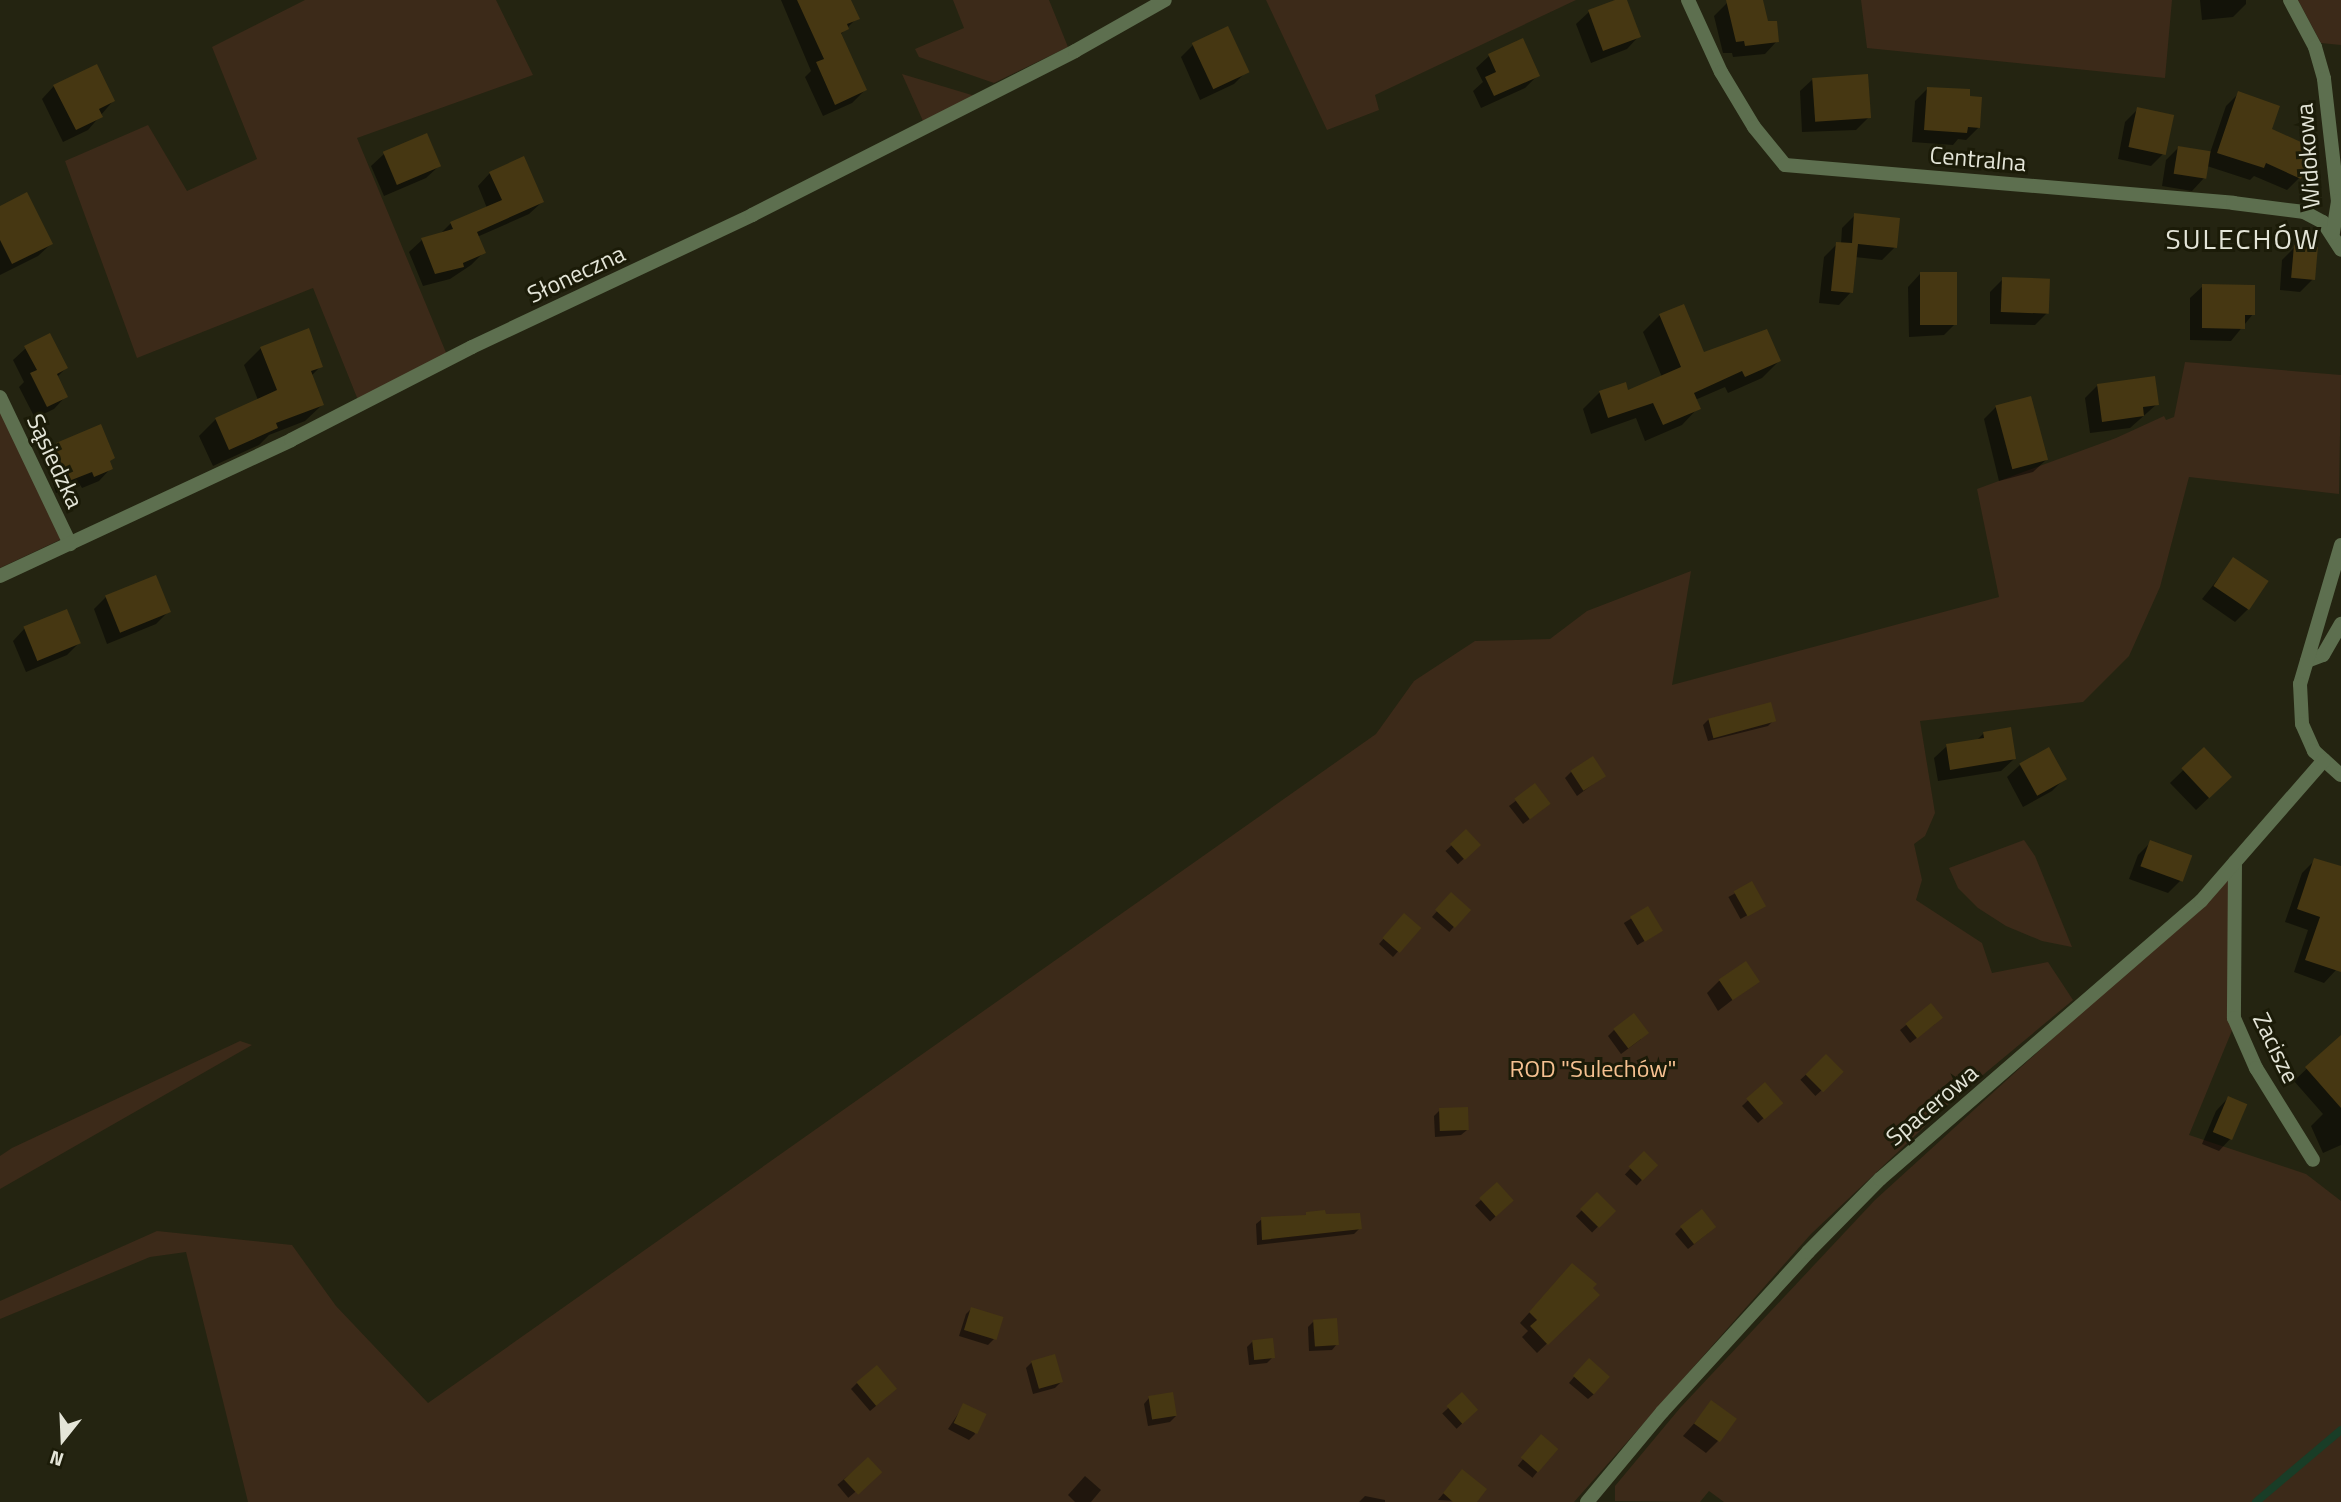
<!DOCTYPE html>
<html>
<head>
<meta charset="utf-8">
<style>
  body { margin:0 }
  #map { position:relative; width:2341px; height:1502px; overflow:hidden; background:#242411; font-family:"Titillium Web",sans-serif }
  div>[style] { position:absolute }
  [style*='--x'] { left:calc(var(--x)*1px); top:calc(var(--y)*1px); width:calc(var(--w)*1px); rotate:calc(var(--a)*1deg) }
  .green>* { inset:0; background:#3c2a19 }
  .shadow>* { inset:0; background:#0007; transform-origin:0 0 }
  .stream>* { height:8px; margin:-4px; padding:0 4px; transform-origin:4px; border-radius:4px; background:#193d27 }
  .building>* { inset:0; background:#463712; transform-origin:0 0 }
  .service>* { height:14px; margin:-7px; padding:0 7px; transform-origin:7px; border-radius:7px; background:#5d6f4f }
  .minor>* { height:14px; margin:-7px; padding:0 7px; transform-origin:7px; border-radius:7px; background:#5d6f4f }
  span { translate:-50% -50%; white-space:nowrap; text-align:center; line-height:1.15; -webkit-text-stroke:6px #1b1b08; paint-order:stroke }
  .street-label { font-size:24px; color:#e4e5d8 }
  .park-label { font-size:24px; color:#f6c191 }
  .quarter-label { font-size:28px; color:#e4e5d8; letter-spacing:2px }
  .north { position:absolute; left:28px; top:1404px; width:70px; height:70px; -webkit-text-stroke:5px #1b1b08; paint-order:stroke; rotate:198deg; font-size:19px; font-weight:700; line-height:28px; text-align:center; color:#e4e5d8 }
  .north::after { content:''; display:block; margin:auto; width:24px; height:32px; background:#e4e5d8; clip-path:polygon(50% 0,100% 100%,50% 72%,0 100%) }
</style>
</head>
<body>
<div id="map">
  <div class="green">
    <i style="clip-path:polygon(305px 0,496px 0,533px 75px,357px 138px,447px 355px,358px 400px,313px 288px,137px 358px,65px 161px,148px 125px,187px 191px,257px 159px,212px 47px)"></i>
    <i style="clip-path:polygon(953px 0,1049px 0,1068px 47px,994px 83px,919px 57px,915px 49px,964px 28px)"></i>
    <i style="clip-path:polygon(1266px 0,1576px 0,1375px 95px,1379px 110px,1327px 130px)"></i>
    <i style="clip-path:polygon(1861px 0,2172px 0,2165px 78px,1867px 48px)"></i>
    <i style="clip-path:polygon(2298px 0,2341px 0,2341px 45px,2321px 43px)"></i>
    <i style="clip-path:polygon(902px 74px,975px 96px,923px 121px)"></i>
    <i style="clip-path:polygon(2185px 362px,2341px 375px,2339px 494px,2189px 477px,2160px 587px,2129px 656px,2083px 702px,1920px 721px,1935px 813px,1925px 836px,1914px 844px,1922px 880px,1916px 900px,1982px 943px,1992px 973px,2048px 962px,2073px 1000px,1954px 1099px,1811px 1234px,1574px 1502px,248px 1502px,186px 1252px,150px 1257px,0 1319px,0 1301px,157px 1231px,292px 1245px,336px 1306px,428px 1403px,1376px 734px,1414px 681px,1475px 641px,1550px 639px,1587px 611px,1691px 571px,1672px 685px,1999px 597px,1977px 489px,2116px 438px,2164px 416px,2166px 420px,2174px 417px)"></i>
    <i style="clip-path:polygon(0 397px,68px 536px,0 568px)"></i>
    <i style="clip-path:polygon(2024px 840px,2035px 856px,2072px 947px,2042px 941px,2006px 926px,1978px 908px,1958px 888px,1949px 868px)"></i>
    <i style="clip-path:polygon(2230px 877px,2233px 1028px,2189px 1135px,2306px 1174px,2341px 1201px,2341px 1502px,1724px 1502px,1709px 1491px,1700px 1502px,1615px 1501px,1615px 1486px,1680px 1408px,1875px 1200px)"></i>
    <i style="clip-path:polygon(240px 1041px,252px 1045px,0 1189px,0 1156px,12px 1148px)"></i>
  </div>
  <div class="shadow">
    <i style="clip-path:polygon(781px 0,849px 0,857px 18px,840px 35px,865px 90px,852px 103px,823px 116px,805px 77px,811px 71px)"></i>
    <i style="clip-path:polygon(1620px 0,1625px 0,1639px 36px,1627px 49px,1591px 63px,1576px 24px,1589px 12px)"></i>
    <i style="clip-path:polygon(1742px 0,1761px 0,1767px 23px,1777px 41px,1765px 54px,1733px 57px,1732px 53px,1723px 53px,1714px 16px,1727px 3px)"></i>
    <i style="clip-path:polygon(2200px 0,2246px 0,2246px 4px,2233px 17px,2202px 20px)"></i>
    <i style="clip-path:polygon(1193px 45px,1247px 71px,1234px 84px,1200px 100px,1181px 57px)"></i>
    <i style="clip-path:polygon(1489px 56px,1538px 75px,1525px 88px,1481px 108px,1473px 91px,1483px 82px,1476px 68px)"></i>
    <i style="clip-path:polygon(1813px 79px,1869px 117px,1856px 130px,1802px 132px,1800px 91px)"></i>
    <i style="clip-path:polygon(54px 86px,113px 101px,88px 130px,63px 142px,42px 99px)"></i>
    <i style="clip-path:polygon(1928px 88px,1979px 127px,1966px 140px,1958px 139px,1953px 145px,1912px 142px,1915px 101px)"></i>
    <i style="clip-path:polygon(2239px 93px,2270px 130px,2299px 178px,2287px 190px,2254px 176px,2250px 180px,2207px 166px,2204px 178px,2192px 191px,2162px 186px,2166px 160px,2179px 147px,2210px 153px,2226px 106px)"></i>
    <i style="clip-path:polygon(2138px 109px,2164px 153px,2151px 166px,2118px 159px,2125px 122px)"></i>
    <i style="clip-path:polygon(384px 154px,439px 166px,426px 178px,384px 196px,371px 166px)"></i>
    <i style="clip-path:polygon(490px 173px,542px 202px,529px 214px,477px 237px,484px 252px,471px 265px,450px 279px,423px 286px,409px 252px,422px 240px,439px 235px,451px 223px,487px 208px,478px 186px)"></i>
    <i style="clip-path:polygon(0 208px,51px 244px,38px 256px,0 275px)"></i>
    <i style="clip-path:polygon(1855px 215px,1895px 247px,1882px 260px,1855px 257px,1851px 292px,1839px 305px,1819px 303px,1824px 257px,1837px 244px,1841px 244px,1842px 228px)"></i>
    <i style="clip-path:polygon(2295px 247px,2313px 279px,2300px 292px,2280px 290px,2282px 260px)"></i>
    <i style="clip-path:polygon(1920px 274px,1956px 323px,1944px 335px,1909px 337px,1908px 287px)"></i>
    <i style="clip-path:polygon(2003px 279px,2048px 312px,2035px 325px,1990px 324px,1990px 292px)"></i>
    <i style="clip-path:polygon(2203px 286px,2253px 314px,2231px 341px,2190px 340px,2190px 298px)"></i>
    <i style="clip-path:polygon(1660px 315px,1703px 354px,1779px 361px,1762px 378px,1728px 393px,1725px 387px,1695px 400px,1698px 408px,1682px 425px,1645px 441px,1636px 418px,1591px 434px,1583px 409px,1600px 392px,1627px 392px,1662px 377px,1643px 332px)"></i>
    <i style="clip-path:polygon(26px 348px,66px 368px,57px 377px,66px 396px,54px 409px,35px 418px,19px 387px,24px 382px,13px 360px)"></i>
    <i style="clip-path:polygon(261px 348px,321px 366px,311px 376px,322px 405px,305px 421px,269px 435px,259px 445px,213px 466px,199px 436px,216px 419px,258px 400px,244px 365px)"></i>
    <i style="clip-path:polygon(2097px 386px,2157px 404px,2130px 428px,2090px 433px,2085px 398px)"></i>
    <i style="clip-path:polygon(1996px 407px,2046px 460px,2033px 472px,1999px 481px,1984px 419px)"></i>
    <i style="clip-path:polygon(57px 445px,109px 462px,111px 468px,99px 481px,82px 488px,79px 483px,56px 493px,45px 458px)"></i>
    <i style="clip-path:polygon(2234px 559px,2248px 609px,2235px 622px,2202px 599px)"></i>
    <i style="clip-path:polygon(106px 597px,169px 611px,156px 624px,107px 644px,94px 609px)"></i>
    <i style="clip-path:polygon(25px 628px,79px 643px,67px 655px,26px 672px,13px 641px)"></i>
    <i style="clip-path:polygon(1709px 719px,1774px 720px,1768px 726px,1708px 741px,1703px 725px)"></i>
    <i style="clip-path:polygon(1984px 733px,2014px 759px,2001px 771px,1938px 781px,1934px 758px,1947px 746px,1976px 741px)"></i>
    <i style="clip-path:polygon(2048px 749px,2065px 778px,2052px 791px,2023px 807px,2007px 777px,2020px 765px)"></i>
    <i style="clip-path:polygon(2204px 750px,2217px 790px,2196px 810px,2170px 783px)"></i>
    <i style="clip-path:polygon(1571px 772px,1604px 776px,1577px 796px,1565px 778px)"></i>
    <i style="clip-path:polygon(1535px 786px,1543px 809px,1523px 824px,1509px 806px)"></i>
    <i style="left:1466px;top:832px;width:18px;height:28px;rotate:47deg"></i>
    <i style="clip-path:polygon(2151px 842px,2181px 880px,2168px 893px,2129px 879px,2138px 855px)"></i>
    <i style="clip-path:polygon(2315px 860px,2341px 869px,2341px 957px,2336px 970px,2324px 983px,2294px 972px,2308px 930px,2285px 922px,2302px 873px)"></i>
    <i style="left:1752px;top:884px;width:25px;height:27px;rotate:61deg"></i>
    <i style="left:1451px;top:895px;width:23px;height:29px;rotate:41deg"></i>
    <i style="left:1647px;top:909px;width:26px;height:27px;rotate:59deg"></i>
    <i style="clip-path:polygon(1399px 921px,1419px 928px,1393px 957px,1379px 944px)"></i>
    <i style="clip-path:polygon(1719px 981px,1757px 981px,1718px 1011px,1707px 993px)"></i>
    <i style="clip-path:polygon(1931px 1005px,1935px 1024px,1910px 1043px,1900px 1030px)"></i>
    <i style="clip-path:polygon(1614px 1030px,1641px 1039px,1621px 1054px,1608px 1036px)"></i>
    <i style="clip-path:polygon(2324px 1052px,2341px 1090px,2341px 1145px,2323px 1153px,2311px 1126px,2323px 1114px,2294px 1081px)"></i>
    <i style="left:1826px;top:1056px;width:22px;height:35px;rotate:47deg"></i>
    <i style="clip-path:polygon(1764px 1085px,1775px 1108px,1758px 1123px,1742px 1106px)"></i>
    <i style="clip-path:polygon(2228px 1098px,2245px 1105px,2231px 1138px,2219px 1151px,2202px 1144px,2216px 1111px)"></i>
    <i style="clip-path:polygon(1440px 1110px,1467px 1130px,1461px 1135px,1435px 1137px,1434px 1116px)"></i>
    <i style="left:1644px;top:1154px;width:16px;height:28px;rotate:43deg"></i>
    <i style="left:1497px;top:1185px;width:22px;height:30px;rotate:47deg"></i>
    <i style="left:1597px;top:1195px;width:23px;height:30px;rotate:45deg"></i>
    <i style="clip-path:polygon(1307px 1214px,1360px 1228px,1354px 1234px,1257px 1245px,1256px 1224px,1262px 1219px,1303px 1217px)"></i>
    <i style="clip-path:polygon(1681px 1228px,1708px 1233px,1688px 1249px,1675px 1234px)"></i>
    <i style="clip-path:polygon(1563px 1275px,1598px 1295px,1537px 1353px,1522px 1337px,1528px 1331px,1520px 1323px)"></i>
    <i style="clip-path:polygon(971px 1309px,994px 1339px,988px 1345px,959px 1336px,966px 1314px)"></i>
    <i style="clip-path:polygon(1314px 1321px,1337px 1344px,1332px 1350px,1309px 1351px,1308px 1327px)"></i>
    <i style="clip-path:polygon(1253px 1341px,1273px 1357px,1267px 1363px,1249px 1365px,1247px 1347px)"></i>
    <i style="clip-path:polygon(1032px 1362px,1061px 1382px,1055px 1388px,1033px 1394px,1026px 1368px)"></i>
    <i style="clip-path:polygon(1583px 1366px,1594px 1394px,1588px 1399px,1569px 1383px)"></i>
    <i style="clip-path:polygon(857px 1383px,889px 1395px,870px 1411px,851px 1389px)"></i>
    <i style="left:1462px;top:1395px;width:21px;height:27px;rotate:47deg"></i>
    <i style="clip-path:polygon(1149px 1398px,1176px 1416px,1170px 1422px,1148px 1426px,1144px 1404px)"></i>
    <i style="clip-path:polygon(1712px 1403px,1718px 1441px,1706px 1453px,1683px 1436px)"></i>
    <i style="clip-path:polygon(964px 1405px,975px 1434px,969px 1440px,948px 1429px)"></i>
    <i style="left:1541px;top:1437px;width:19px;height:37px;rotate:39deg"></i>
    <i style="left:868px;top:1459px;width:17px;height:40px;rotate:50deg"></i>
    <i style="clip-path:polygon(1085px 1476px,1101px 1490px,1091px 1502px,1075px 1502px,1068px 1495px)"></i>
    <i style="clip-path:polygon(1457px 1477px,1474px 1502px,1438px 1500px)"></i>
    <i style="clip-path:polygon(1365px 1496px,1385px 1500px,1385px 1502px,1359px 1502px)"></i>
  </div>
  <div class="stream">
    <i style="--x:2256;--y:1502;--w:111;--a:-40.3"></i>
  </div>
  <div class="building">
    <i style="clip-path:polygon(797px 0,851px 0,860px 19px,847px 24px,849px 29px,841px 33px,867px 90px,835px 105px,816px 62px,824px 59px)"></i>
    <i style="clip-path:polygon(1615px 0,1627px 0,1641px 37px,1603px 51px,1588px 10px)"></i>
    <i style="clip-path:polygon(1726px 0,1763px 0,1768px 21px,1777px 21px,1779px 42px,1745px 46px,1744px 41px,1736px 42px)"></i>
    <i style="left:1228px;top:26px;width:51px;height:40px;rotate:65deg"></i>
    <i style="clip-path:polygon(1523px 38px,1540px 76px,1494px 96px,1485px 77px,1496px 72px,1488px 54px)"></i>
    <i style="clip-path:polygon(97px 64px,115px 101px,99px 109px,103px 117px,76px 130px,53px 85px)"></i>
    <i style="left:1868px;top:74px;width:44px;height:56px;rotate:86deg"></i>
    <i style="clip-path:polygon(1927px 87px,1970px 89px,1970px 96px,1982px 97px,1980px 128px,1968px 127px,1967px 133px,1924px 130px)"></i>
    <i style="clip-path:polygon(2238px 91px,2280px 106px,2272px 129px,2314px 148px,2301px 179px,2266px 163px,2264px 168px,2217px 153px)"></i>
    <i style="left:2137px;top:107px;width:38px;height:41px;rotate:12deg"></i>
    <i style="left:427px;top:133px;width:36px;height:48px;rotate:67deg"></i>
    <i style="left:2178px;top:146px;width:33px;height:28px;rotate:9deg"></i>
    <i style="clip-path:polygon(524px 156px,544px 202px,477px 232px,486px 253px,463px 263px,464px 267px,435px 274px,421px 238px,453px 229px,450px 222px,502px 200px,489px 172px)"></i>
    <i style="clip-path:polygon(27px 192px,53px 244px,12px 264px,0 240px,0 206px)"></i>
    <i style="clip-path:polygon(1854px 213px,1900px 218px,1897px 248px,1858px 244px,1853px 293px,1831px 291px,1836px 242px,1852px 243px)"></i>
    <i style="left:2294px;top:245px;width:24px;height:33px;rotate:5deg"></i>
    <i style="left:1920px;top:272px;width:37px;height:53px"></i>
    <i style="left:2002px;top:277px;width:48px;height:35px;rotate:2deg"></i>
    <i style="clip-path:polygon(2202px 284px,2255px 285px,2255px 315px,2245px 315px,2245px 329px,2202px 328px)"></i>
    <i style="clip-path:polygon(1684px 304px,1704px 352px,1767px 329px,1781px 361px,1745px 377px,1742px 371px,1694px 393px,1701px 409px,1663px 425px,1653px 403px,1608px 418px,1599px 391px,1626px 382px,1628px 390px,1681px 367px,1659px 314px)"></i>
    <i style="clip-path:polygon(309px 328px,323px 367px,311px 371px,324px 405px,276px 423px,278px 428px,229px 450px,215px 418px,277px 390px,260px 347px)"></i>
    <i style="clip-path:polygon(50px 333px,68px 368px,57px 374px,68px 397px,47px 407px,30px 373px,37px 370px,24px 346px)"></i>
    <i style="clip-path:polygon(2155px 376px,2159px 405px,2143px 407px,2144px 416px,2102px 422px,2097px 384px)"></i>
    <i style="left:2031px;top:396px;width:66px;height:37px;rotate:75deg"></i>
    <i style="clip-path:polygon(101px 424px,115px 458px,110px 461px,113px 469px,94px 477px,92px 472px,69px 481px,56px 452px,56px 443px)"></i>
    <i style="left:2233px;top:557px;width:43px;height:35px;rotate:34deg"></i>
    <i style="left:156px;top:575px;width:40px;height:55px;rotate:68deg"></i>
    <i style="left:67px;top:609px;width:37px;height:47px;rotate:68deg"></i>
    <i style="left:1771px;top:702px;width:20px;height:65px;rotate:75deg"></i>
    <i style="clip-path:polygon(2011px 727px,2016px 759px,1950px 770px,1946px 744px,1984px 738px,1983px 732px)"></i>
    <i style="left:2049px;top:747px;width:37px;height:34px;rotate:61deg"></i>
    <i style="left:2204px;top:747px;width:41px;height:31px;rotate:47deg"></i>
    <i style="left:1593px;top:756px;width:24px;height:27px;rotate:57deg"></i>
    <i style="left:1535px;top:783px;width:26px;height:26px;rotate:53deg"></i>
    <i style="left:1466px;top:829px;width:22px;height:22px;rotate:47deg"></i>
    <i style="left:2150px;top:840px;width:45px;height:28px;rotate:20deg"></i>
    <i style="clip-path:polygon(2314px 858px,2341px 866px,2341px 972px,2305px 960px,2320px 917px,2297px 909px)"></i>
    <i style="left:1752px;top:881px;width:29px;height:21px;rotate:61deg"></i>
    <i style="left:1451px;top:892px;width:27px;height:24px;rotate:42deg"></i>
    <i style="left:1648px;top:906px;width:29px;height:21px;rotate:59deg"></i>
    <i style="left:1404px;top:913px;width:23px;height:33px;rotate:41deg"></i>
    <i style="left:1746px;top:961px;width:25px;height:33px;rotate:56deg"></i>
    <i style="left:1931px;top:1003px;width:19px;height:33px;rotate:51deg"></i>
    <i style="left:1634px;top:1013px;width:25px;height:26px;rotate:53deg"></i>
    <i style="clip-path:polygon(2341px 1035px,2341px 1108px,2305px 1067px)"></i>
    <i style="left:1826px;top:1054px;width:25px;height:29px;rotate:45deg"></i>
    <i style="left:1765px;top:1082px;width:28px;height:25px;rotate:49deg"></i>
    <i style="left:2228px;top:1096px;width:21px;height:39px;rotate:23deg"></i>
    <i style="left:1468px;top:1107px;width:23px;height:29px;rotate:88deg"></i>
    <i style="left:1644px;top:1151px;width:20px;height:22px;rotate:45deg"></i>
    <i style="left:1497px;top:1182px;width:25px;height:24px;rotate:48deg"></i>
    <i style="left:1597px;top:1192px;width:27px;height:24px;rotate:45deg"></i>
    <i style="left:1702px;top:1209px;width:23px;height:28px;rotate:52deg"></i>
    <i style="clip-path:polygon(1325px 1210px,1326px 1214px,1360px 1213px,1362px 1229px,1262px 1240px,1261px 1217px,1306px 1215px,1306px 1212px)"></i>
    <i style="clip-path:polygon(1572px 1263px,1597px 1284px,1593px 1288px,1600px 1295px,1548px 1345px,1530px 1326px,1537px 1320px,1529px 1312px)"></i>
    <i style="left:971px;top:1307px;width:34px;height:24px;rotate:17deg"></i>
    <i style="left:1337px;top:1318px;width:27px;height:24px;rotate:86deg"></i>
    <i style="left:1273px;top:1338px;width:20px;height:21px;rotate:84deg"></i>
    <i style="left:1055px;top:1354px;width:29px;height:25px;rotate:74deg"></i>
    <i style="left:1589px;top:1358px;width:28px;height:24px;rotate:42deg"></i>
    <i style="left:877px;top:1365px;width:31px;height:27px;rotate:50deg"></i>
    <i style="left:1173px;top:1392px;width:24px;height:25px;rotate:81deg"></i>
    <i style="left:1462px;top:1392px;width:24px;height:21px;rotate:48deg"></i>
    <i style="left:1711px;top:1400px;width:32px;height:29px;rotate:36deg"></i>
    <i style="left:963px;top:1403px;width:26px;height:22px;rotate:25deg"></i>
    <i style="left:1541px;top:1434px;width:23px;height:31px;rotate:41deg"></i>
    <i style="left:868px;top:1457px;width:21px;height:33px;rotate:47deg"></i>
    <i style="clip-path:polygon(1462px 1469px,1487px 1489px,1477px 1502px,1453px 1502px,1443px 1493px)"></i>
  </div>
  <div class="service">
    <i style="--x:0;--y:397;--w:163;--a:64.5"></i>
    <i style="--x:2307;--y:661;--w:17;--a:-21"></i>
    <i style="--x:2323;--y:655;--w:36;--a:-60"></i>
  </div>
  <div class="minor">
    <i style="--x:1688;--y:0;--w:79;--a:65.4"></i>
    <i style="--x:1721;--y:72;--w:64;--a:59"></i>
    <i style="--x:1754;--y:127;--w:49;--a:50.8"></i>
    <i style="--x:1785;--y:165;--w:450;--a:4.8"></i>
    <i style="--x:2233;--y:203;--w:72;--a:7.2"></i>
    <i style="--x:2304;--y:212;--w:21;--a:28"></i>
    <i style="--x:2323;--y:222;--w:33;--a:57"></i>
    <i style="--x:2290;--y:0;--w:53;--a:62"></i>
    <i style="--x:2315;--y:47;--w:33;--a:74"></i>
    <i style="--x:2324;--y:79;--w:123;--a:83.5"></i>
    <i style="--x:2338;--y:201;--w:32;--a:99"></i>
    <i style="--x:2341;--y:545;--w:145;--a:106.4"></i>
    <i style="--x:2300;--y:684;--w:40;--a:87.1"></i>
    <i style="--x:2302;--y:724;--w:30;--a:66"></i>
    <i style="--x:2314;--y:751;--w:36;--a:42"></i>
    <i style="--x:0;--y:576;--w:321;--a:-25"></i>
    <i style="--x:291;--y:440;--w:203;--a:-27.2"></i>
    <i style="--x:472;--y:347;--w:310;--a:-25.2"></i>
    <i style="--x:752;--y:215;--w:362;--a:-26.9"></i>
    <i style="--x:1075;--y:51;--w:103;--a:-29.5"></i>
    <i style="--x:2235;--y:862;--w:156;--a:90.4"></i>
    <i style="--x:2234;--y:1018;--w:55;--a:66.3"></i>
    <i style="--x:2256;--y:1068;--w:108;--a:58.2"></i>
    <i style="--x:1587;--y:1502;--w:117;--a:-50.2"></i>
    <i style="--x:1662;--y:1412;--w:217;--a:-47.6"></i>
    <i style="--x:1808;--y:1252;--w:103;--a:-45.4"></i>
    <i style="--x:1880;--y:1179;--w:425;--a:-40.9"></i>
    <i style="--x:2201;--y:901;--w:187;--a:-48.9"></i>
  </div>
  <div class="street-label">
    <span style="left:2308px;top:156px;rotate:-94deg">Widokowa</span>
    <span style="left:1978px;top:159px;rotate:5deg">Centralna</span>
    <span style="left:576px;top:274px;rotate:-25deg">Słoneczna</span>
    <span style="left:55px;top:461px;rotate:65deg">Sąsiedzka</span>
    <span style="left:2276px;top:1048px;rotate:64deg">Zacisze</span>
    <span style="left:1932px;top:1105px;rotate:-40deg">Spacerowa</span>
  </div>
  <div class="park-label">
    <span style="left:1593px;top:1069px">ROD "Sulechów"</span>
  </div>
  <div class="quarter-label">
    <span style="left:2243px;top:239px">SULECHÓW</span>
  </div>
  <div class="north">N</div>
</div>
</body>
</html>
